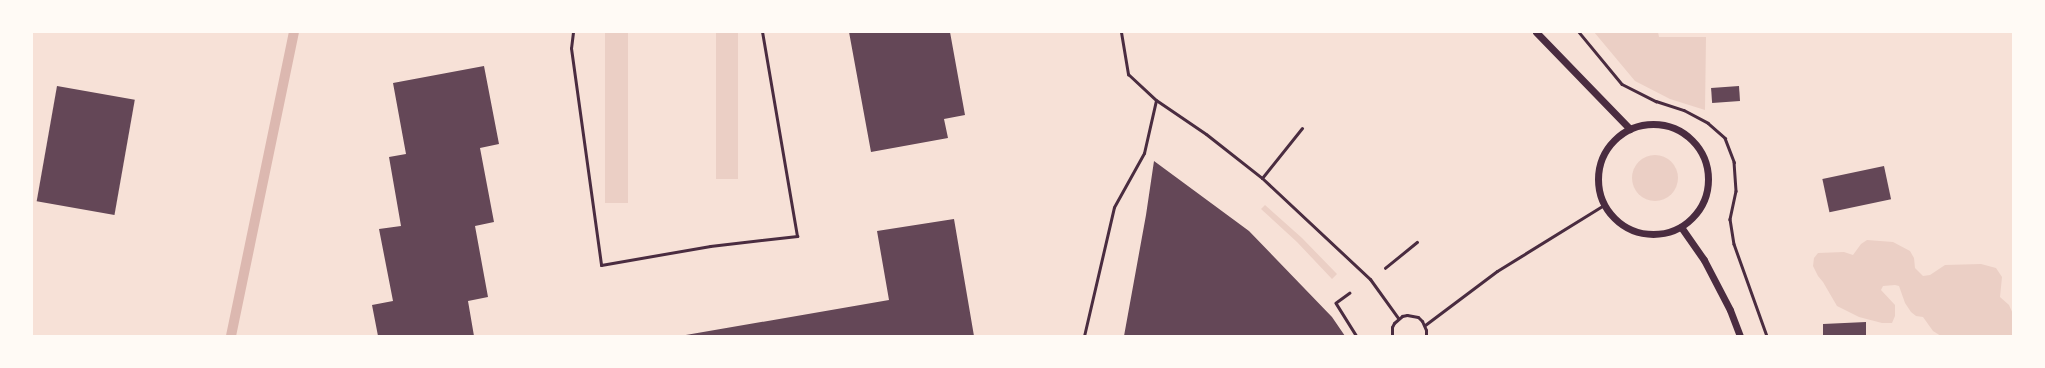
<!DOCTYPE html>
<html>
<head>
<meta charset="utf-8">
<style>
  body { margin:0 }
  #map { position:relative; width:2045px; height:368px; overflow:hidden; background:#f7e1d7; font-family:Georgia,serif }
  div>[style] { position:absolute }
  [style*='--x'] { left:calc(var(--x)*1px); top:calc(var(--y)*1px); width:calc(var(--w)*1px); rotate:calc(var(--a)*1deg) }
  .green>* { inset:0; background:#ebcfc5; transform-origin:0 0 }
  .round { border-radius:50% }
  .stream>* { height:10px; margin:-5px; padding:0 5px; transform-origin:5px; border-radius:5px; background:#dcb8b0 }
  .building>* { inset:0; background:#644757; transform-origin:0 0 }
  .path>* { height:2.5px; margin:-1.25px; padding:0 1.25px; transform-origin:1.25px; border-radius:1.25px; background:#4a2c40 }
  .service>* { height:3px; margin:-1.5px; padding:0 1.5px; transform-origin:1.5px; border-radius:1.5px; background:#4a2c40 }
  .tertiary>* { height:7px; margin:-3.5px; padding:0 3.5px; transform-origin:3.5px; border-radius:3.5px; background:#4a2c40 }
  .tertiary>.ring { margin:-3.5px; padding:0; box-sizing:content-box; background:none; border:7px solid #4a2c40; border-radius:50% }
  span { translate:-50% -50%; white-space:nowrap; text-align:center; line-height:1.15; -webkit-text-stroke:4px #fffaf5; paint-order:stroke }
  .frame { position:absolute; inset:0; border:33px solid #fffaf5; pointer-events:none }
</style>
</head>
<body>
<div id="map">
  <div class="green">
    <i style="left:605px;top:32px;width:23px;height:171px"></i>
    <i style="left:716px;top:32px;width:22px;height:147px"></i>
    <i style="clip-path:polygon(1594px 32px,1658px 32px,1659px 37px,1706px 37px,1705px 110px,1670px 99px,1635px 81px)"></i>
    <i class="round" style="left:1632px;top:155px;width:46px;height:46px"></i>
    <i style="clip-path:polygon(1265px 205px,1302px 238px,1337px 274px,1332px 279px,1297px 242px,1261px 209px)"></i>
    <i style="clip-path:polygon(1867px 240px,1893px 242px,1910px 251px,1914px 258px,1915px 268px,1923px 276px,1930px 275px,1945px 265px,1981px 264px,1996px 268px,2002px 277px,2000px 297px,2009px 305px,2013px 314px,2013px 336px,1941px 336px,1933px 331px,1923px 317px,1916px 316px,1911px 312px,1905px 303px,1899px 286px,1895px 285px,1883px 286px,1881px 290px,1895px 305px,1895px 316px,1892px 323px,1882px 323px,1859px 317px,1837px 306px,1823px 282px,1818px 276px,1813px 266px,1814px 258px,1818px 253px,1844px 252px,1853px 255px,1861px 244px)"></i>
  </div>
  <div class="stream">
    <i style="--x:231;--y:336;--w:310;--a:-78.3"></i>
  </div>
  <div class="building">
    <i style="clip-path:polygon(849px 32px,950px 32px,965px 115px,944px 119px,948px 138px,871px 152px)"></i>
    <i style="clip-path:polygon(484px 66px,499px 144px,480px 148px,494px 222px,475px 226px,488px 297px,468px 301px,474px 336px,378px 336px,372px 305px,393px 301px,379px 229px,401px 226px,389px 157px,406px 154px,393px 83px)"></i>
    <i style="left:57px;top:86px;width:79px;height:117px;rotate:10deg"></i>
    <i style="left:1739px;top:86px;width:15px;height:28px;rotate:86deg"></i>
    <i style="clip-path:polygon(1154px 161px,1249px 231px,1332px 317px,1345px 336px,1124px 336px,1146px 215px)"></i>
    <i style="left:1884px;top:166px;width:34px;height:63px;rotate:78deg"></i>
    <i style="clip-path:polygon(954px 219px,974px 336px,680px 336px,889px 300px,877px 231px)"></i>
    <i style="clip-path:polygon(1866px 322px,1866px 336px,1823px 336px,1823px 324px)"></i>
  </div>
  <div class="path">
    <i style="--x:1579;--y:32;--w:67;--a:50.4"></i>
    <i style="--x:1622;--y:84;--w:38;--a:27"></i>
    <i style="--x:1656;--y:101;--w:29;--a:18"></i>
    <i style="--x:1684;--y:110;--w:27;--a:28"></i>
    <i style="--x:1708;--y:123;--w:23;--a:41"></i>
    <i style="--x:1725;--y:138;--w:26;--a:69"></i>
    <i style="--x:1734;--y:162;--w:29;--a:86"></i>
    <i style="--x:1736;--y:191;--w:29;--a:102"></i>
    <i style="--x:1730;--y:219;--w:25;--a:81"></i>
    <i style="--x:1734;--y:244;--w:98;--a:70.3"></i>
    <i style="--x:1385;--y:268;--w:41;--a:-39.1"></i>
    <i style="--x:1350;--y:293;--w:17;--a:144"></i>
    <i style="--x:1336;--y:303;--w:39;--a:58"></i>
  </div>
  <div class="service">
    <i style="--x:573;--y:32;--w:16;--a:97"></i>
    <i style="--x:571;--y:48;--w:219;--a:82.1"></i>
    <i style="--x:601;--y:265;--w:111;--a:-9.9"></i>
    <i style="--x:710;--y:246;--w:88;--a:-6.6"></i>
    <i style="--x:797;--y:236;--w:207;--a:-99.7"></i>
    <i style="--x:1121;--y:32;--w:43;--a:80.5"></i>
    <i style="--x:1128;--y:74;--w:38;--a:43"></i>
    <i style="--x:1156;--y:100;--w:60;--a:34.2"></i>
    <i style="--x:1206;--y:134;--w:71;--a:38.2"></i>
    <i style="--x:1262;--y:178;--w:148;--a:43.1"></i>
    <i style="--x:1370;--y:279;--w:48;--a:54.3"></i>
    <i style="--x:1262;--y:178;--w:64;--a:-51.3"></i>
    <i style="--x:1425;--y:325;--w:90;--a:-36.9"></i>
    <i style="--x:1497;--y:271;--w:126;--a:-31.7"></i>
    <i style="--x:1084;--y:336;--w:132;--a:-76.9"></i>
    <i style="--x:1114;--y:207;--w:62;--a:-60.9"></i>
    <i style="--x:1144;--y:153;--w:54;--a:-77.2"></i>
    <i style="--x:1392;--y:336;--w:9;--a:-90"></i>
    <i style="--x:1392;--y:327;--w:4;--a:-63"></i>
    <i style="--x:1394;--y:323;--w:11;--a:-41"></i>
    <i style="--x:1402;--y:316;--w:5;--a:-11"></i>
    <i style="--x:1407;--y:315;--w:11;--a:10"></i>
    <i style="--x:1418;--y:317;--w:6;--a:45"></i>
    <i style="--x:1422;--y:321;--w:10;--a:66"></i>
    <i style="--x:1426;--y:330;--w:6;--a:90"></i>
  </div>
  <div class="tertiary">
    <i style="--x:1536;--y:32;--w:135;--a:45.9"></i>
    <i class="ring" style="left:1598px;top:124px;width:103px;height:103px"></i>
    <i style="--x:1681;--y:227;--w:40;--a:55.1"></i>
    <i style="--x:1704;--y:260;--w:56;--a:62.5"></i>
    <i style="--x:1730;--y:310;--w:28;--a:69"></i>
  </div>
  <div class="frame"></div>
</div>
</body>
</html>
